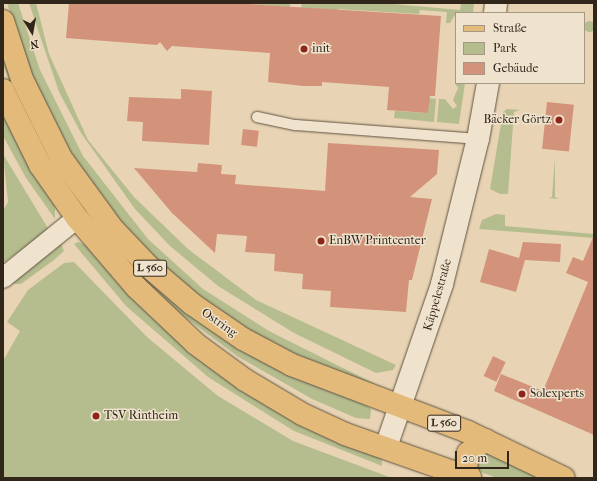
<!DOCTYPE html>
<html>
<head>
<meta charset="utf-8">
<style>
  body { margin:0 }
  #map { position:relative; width:597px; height:481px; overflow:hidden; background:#e8d4b4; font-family:"IM FELL French Canon",serif }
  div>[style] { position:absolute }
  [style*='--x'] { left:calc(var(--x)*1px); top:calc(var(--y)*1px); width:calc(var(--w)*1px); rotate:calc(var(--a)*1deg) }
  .green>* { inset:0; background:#b5bd8e }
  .round { border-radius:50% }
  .building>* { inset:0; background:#d3937a; transform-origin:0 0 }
  .roads { filter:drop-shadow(0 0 1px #5f5240) drop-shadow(0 0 1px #5f5240) }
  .service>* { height:10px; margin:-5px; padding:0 5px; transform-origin:5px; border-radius:5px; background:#f0e3ce }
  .minor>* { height:20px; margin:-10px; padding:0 10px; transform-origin:10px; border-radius:10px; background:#f0e3ce }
  .tertiary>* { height:22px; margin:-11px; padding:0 11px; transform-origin:11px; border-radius:11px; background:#f0e3ce }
  .primary>* { height:22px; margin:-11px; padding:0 11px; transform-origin:11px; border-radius:11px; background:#e4ba7a }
  .dots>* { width:11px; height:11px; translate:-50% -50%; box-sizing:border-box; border:2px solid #f0e3ce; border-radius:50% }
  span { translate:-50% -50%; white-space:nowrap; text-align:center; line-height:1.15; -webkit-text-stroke:3px #f0e3ce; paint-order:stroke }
  .shield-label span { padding:1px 3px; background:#f0e3ce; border:1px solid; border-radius:3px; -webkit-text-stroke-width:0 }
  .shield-label { font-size:11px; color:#31261a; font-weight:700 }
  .poi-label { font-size:12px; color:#31261a }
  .left { translate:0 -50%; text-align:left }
  .right { translate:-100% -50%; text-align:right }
  .street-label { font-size:12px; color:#31261a }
  .frame { position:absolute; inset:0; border:4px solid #31261a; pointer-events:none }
  .legend { position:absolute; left:455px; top:12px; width:130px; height:72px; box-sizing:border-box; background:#f0e3ce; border:1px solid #a49786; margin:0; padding:5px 7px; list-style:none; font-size:12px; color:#31261a }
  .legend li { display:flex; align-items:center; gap:8px; height:20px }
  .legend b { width:20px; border:1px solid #a49786 }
  .north { position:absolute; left:12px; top:12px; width:40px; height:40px; -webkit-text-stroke:3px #f0e3ce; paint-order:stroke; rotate:169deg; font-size:11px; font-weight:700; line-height:16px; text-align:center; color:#31261a }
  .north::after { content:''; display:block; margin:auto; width:14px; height:18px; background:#31261a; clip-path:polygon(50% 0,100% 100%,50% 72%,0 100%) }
  .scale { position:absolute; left:455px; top:451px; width:54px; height:18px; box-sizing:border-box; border:2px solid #31261a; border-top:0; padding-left:5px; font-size:12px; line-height:14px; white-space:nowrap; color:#31261a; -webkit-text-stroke:3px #f0e3ce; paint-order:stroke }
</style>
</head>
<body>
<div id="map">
  <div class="green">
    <i style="clip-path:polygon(7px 3px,18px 3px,40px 70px,83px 156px,148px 239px,203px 289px,269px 331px,379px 386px,271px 345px,176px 280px,127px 232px,65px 147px,31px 77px)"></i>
    <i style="clip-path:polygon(29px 3px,36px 3px,49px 54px,88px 140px,134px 197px,188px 249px,256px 300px,396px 365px,393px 370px,376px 373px,294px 333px,218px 286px,170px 246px,135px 209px,81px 133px,59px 92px)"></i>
    <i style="clip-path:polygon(231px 3px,290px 3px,290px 7px)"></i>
    <i style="clip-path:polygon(302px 3px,382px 3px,460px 10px,461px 3px,474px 3px,473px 13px,456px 13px,450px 23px,446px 23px,447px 12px,420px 10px,419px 14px,338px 9px,337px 19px,301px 8px)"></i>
    <i class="round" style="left:583.5px;top:20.5px;width:11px;height:11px"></i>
    <i style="clip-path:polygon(3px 45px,134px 262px,366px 405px,371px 409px,370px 419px,356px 418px,312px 399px,237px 356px,178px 312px,124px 261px,77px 205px,10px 83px,3px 64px)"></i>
    <i style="clip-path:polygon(455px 83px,465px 83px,459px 124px,437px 122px,439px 99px,445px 99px,453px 109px,457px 106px,453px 100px,458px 88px)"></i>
    <i style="clip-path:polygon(429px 98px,436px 99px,434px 122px,394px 118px,395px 111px,428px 113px)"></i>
    <i style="clip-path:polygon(3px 109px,55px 201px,55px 219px,26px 178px,3px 136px)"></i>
    <i style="clip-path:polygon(507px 109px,520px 110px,514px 112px,508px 194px,500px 194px,490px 189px,503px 112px)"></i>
    <i style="clip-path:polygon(3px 154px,49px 230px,3px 263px,3px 211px,8px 202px)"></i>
    <i style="clip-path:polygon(555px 157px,555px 197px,559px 199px,548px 198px,552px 197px)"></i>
    <i style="clip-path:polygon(496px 214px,505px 215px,505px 226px,594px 234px,594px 238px,479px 229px,482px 220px)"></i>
    <i style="clip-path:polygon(78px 242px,86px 245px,141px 305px,381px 454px,382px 466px,294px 431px,208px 377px,126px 306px,74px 244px)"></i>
    <i style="clip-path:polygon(61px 243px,64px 251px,54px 260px,21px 284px,11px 284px)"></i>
    <i style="clip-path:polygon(74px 262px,147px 337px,218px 396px,293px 441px,392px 478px,3px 478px,3px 361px,20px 331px,7px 322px,28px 290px,64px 263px)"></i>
    <i style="clip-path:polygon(482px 450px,544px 478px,497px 478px,481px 472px,475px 467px)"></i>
  </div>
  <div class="building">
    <i style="clip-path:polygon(69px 3px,231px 3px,441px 16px,435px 96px,430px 96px,428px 113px,387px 110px,389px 87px,322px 82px,322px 86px,303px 86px,268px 82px,270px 53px,172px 46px,167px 51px,160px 42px,157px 45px,66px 38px)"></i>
    <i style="clip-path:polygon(181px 89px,212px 91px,209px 145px,142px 141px,143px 122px,127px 121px,129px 97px,181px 99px)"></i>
    <i style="left:547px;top:102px;width:27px;height:47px;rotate:6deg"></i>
    <i style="left:243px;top:129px;width:16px;height:16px;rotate:7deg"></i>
    <i style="clip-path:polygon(328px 143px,439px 150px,437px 174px,410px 197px,432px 199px,412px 280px,409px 280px,406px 312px,330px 307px,331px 291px,302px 289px,303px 274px,274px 271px,275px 254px,245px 252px,247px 236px,217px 234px,215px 253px,172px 213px,134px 168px,197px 172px,198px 163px,222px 165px,221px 174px,236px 175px,235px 184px,325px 191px)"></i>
    <i style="clip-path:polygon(594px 235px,594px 435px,494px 391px,501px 374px,543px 391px,588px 282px,566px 273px,573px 257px,583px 261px)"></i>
    <i style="clip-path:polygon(523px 242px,561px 244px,560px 262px,525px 260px,516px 292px,480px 282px,489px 249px,519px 258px)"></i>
    <i style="left:493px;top:356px;width:14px;height:22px;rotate:25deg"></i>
  </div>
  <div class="roads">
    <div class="service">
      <i style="--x:257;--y:117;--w:40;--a:12"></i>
      <i style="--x:296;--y:125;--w:183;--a:4.4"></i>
    </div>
    <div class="minor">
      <i style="--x:3;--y:278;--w:95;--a:-39"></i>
    </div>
    <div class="tertiary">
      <i style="--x:495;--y:13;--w:10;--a:-84"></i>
      <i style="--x:386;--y:447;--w:172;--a:-71"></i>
      <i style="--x:442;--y:284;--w:149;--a:-76.1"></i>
      <i style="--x:478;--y:139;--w:57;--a:-79.9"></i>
    </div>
    <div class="primary">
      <i style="--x:3;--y:21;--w:61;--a:71.9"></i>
      <i style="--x:22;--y:79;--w:88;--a:63.7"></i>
      <i style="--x:61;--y:158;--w:87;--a:53.9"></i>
      <i style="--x:112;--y:228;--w:54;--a:46.5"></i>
      <i style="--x:149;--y:267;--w:57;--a:40.7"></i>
      <i style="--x:192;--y:304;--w:62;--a:34.5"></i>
      <i style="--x:243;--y:339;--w:55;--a:28"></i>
      <i style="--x:292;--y:365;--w:188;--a:20.8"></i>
      <i style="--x:468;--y:432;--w:106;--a:25.6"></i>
      <i style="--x:3;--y:90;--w:84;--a:63.7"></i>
      <i style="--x:40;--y:165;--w:65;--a:55.1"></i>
      <i style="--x:77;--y:218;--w:91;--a:49.5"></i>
      <i style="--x:136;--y:287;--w:83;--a:43.5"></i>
      <i style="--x:196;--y:344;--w:61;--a:36.3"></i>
      <i style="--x:245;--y:380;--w:66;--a:30.8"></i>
      <i style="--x:302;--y:414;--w:47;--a:24.9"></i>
      <i style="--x:345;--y:434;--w:133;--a:19.4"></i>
      <i style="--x:470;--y:478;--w:11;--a:-112"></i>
      <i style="--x:466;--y:468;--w:15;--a:-82"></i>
      <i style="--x:468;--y:453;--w:22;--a:-36"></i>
    </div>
  </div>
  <div class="dots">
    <i style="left:304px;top:49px;background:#8f2418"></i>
    <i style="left:559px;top:120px;background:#8f2418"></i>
    <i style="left:321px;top:241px;background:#8f2418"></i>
    <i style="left:522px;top:394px;background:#8f2418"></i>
    <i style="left:96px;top:416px;background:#8f2418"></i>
  </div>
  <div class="shield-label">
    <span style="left:150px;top:268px">L 560</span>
    <span style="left:444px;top:423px">L 560</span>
  </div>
  <div class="poi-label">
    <span class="left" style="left:312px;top:49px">init</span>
    <span class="right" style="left:551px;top:120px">Bäcker Görtz</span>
    <span class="left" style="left:329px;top:241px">EnBW Printcenter</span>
    <span class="left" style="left:530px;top:394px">Solexperts</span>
    <span class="left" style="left:104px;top:416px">TSV Rintheim</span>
  </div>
  <div class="street-label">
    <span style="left:438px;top:295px;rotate:-74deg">Käppelestraße</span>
    <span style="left:219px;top:323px;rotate:35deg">Ostring</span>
  </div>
  <div class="frame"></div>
  <ul class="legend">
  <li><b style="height:5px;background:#e4ba7a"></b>Straße</li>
  <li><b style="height:11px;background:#b5bd8e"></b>Park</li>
  <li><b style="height:11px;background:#d3937a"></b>Gebäude</li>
  </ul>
  <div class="north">N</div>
  <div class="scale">20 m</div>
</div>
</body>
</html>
